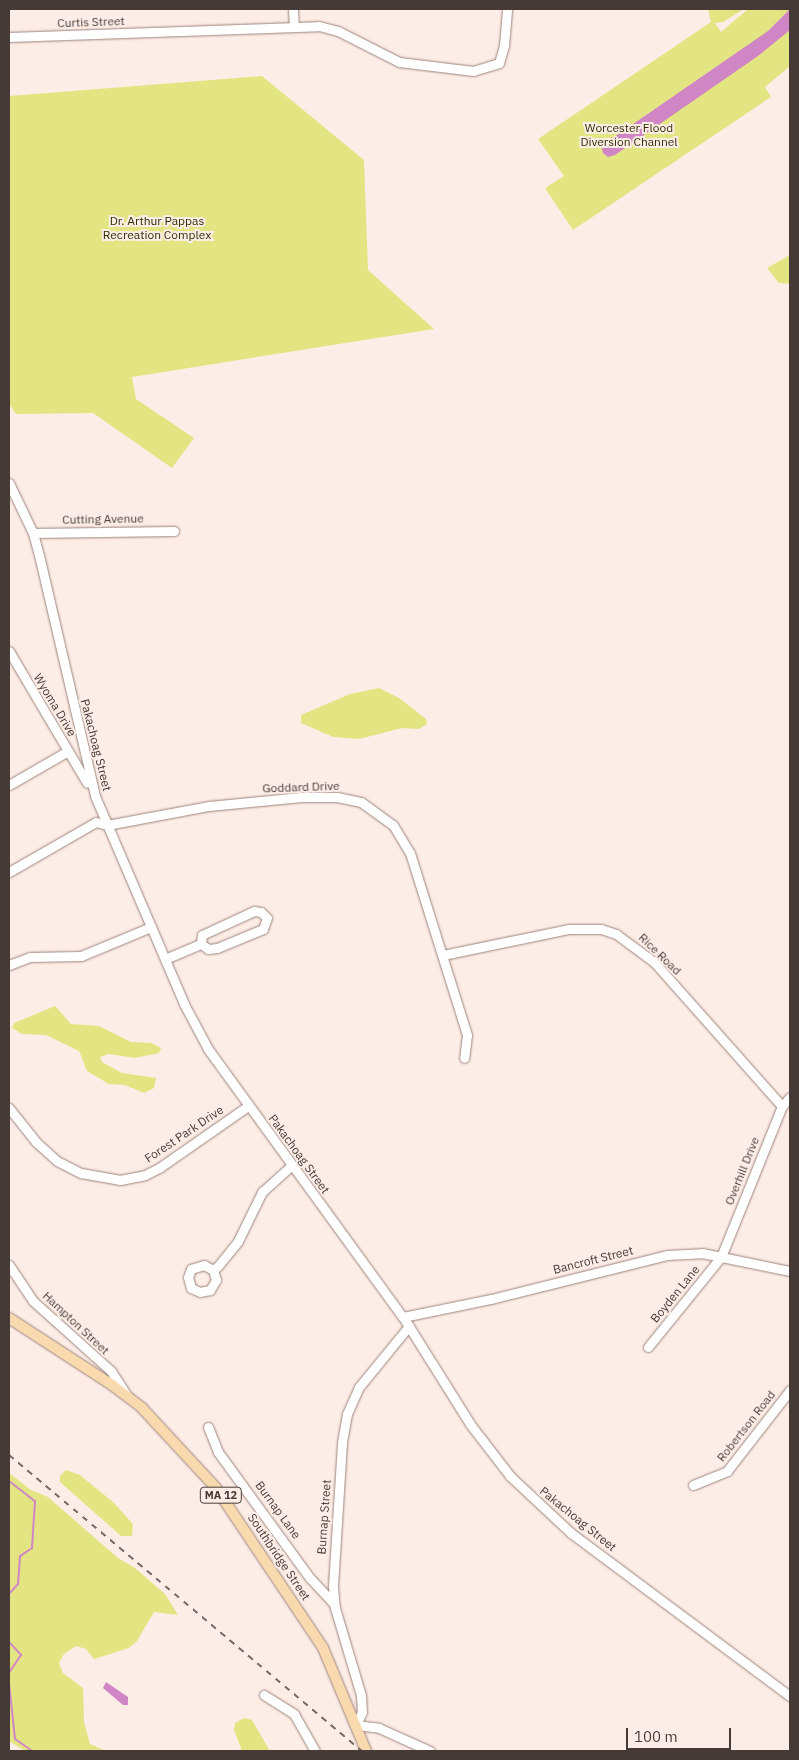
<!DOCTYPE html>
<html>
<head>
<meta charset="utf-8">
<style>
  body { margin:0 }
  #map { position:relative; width:799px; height:1760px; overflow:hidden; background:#fdede7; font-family:"IBM Plex Sans",sans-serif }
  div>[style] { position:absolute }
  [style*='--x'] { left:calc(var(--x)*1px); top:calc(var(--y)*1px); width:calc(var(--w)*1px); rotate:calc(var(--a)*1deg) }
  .green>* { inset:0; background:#e3e583 }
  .water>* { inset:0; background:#d086c4 }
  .stream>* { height:2px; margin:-1px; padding:0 1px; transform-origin:1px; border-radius:1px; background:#d086c4 }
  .roads { filter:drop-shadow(0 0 1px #9d847b) drop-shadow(0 0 1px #9d847b) }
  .minor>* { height:9px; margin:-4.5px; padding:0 4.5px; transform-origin:4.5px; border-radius:4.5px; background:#fff }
  .major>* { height:10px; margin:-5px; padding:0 5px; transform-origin:5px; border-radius:5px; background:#f9daae }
  .rail>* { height:2px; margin-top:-1px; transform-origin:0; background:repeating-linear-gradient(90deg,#746864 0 6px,transparent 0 12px) }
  span { translate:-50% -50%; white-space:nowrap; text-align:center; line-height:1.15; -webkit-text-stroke:4px #fdede7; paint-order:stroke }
  .shield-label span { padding:1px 4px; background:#fdede7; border:1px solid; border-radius:4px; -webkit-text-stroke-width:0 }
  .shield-label { font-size:11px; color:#453a36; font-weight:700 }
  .street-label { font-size:12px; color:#453a36 }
  .park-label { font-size:12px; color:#2f2f04 }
  .frame { position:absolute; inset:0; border:10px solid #453a36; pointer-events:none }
  .scale { position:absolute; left:626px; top:1728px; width:105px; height:22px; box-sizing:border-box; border:2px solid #453a36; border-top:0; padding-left:6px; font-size:15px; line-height:18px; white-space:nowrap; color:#453a36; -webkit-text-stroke:4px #fdede7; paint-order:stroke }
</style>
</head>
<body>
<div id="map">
  <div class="green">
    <i style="clip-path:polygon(708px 9px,744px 9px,723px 22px,715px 23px,721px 32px,748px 9px,790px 9px,790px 66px,765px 87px,771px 97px,573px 230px,545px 188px,564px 176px,538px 139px,711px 22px)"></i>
    <i style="clip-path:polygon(262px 76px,364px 160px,368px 270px,434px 329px,132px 377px,136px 399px,194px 438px,172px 468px,93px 413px,16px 414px,9px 404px,9px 96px)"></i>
    <i style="clip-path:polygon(790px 255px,790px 284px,779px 283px,767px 268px)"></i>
    <i style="clip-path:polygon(379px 688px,399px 698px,426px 719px,427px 724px,419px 729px,402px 728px,359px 739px,333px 737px,301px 723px,301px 715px,350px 694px)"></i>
    <i style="clip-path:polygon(55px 1006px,71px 1024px,99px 1026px,131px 1042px,151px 1043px,161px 1048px,159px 1053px,135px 1058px,109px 1054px,100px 1057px,102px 1062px,122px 1073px,156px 1078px,154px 1088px,144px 1093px,125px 1085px,109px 1084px,87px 1071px,79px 1051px,46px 1035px,22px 1034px,12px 1028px,14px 1023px)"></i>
    <i style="clip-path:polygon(66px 1470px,80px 1475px,113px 1502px,133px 1524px,132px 1536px,121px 1536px,60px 1482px,60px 1476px)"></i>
    <i style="clip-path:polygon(9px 1473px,31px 1490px,48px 1497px,118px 1558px,135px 1568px,165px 1594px,178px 1615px,154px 1612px,137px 1641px,129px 1648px,94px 1659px,86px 1649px,76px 1646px,64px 1654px,59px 1663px,63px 1673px,83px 1688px,84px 1722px,90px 1744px,104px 1750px,124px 1751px,25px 1751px,9px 1741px)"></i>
    <i style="clip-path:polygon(244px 1718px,252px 1720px,270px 1751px,242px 1751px,234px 1730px,235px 1723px)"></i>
  </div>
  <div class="water">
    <i style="clip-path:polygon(790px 9px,790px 30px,758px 56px,615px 155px,608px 157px,603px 153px,602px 149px,607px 142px,768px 31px)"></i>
    <i style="clip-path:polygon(106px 1682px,128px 1697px,128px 1705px,123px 1705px,103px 1688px)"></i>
  </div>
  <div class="stream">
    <i style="--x:9;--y:1481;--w:33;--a:38"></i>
    <i style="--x:35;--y:1501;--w:47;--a:93.7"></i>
    <i style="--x:32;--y:1548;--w:14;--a:146"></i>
    <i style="--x:20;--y:1556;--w:28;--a:94"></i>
    <i style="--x:18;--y:1584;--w:13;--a:132"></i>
    <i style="--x:9;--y:1642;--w:18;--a:47"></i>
    <i style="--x:21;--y:1655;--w:22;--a:124"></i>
    <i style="--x:9;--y:1683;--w:56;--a:83.9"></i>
    <i style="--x:15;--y:1739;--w:21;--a:35"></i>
  </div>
  <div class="roads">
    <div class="minor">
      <i style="--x:293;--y:9;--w:17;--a:87"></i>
      <i style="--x:9;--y:37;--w:310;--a:-2"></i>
      <i style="--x:319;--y:26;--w:20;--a:15"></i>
      <i style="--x:338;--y:31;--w:68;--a:26.9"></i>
      <i style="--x:399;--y:62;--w:75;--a:6.9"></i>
      <i style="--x:473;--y:71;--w:27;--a:-17"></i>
      <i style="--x:499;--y:63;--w:19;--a:-74"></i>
      <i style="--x:504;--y:45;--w:36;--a:-85"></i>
      <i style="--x:9;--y:483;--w:55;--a:64.4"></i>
      <i style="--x:33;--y:533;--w:23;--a:75"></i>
      <i style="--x:39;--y:555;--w:247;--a:76.9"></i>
      <i style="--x:95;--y:796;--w:226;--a:66.8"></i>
      <i style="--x:184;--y:1004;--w:51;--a:61.9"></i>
      <i style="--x:208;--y:1049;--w:331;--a:54"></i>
      <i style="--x:403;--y:1317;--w:126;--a:57.9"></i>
      <i style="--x:470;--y:1424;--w:66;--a:52.4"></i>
      <i style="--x:510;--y:1476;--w:83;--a:43.1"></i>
      <i style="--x:571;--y:1533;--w:273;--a:36.7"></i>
      <i style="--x:33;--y:533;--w:141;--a:-0.8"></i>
      <i style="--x:9;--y:651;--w:153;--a:59.4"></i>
      <i style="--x:9;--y:785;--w:68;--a:-30"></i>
      <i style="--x:9;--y:872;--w:100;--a:-29.9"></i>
      <i style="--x:96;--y:822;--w:11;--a:15"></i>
      <i style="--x:107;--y:825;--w:104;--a:-10.6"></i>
      <i style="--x:209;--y:806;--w:93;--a:-5.5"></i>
      <i style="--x:302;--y:797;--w:35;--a:0"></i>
      <i style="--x:337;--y:797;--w:25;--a:12"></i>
      <i style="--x:361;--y:802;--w:39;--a:36"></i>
      <i style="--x:393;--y:825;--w:33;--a:59"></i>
      <i style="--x:410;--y:853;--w:191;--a:72.6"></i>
      <i style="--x:467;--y:1035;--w:23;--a:97"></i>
      <i style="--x:443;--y:955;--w:129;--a:-11.7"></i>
      <i style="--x:569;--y:929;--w:32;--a:0"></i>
      <i style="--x:601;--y:929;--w:16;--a:18"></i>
      <i style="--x:616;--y:934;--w:47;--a:36.4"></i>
      <i style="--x:654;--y:962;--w:193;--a:48.4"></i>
      <i style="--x:165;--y:959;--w:39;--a:-23"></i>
      <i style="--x:201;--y:944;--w:9;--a:-84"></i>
      <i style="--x:202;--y:935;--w:57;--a:-24.8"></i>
      <i style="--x:254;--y:911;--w:7;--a:8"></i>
      <i style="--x:261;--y:912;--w:8;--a:45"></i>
      <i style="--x:267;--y:918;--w:12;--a:110"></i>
      <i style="--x:263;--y:929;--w:50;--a:157.6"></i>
      <i style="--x:217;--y:948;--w:9;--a:174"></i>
      <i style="--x:208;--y:949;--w:9;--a:-144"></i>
      <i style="--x:9;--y:965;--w:22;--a:-21"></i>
      <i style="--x:30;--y:957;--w:51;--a:-1.1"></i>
      <i style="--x:81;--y:956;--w:76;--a:-22.5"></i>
      <i style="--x:9;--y:1108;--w:43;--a:51.5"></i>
      <i style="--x:36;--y:1142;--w:28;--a:42"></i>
      <i style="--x:57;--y:1161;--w:27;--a:27"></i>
      <i style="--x:81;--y:1173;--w:40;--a:10"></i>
      <i style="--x:120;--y:1180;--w:25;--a:-11"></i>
      <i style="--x:145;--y:1175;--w:16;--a:-27"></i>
      <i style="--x:159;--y:1168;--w:108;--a:-34.9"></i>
      <i style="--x:9;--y:1265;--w:43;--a:56.3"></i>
      <i style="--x:33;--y:1301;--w:105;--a:41.9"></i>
      <i style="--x:111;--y:1371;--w:31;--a:57"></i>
      <i style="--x:213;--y:1270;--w:10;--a:73"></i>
      <i style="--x:216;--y:1280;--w:12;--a:121"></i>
      <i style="--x:210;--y:1290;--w:10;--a:169"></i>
      <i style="--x:200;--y:1292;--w:10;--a:-156"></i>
      <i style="--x:191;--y:1288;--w:11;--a:-105"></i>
      <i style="--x:188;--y:1277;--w:9;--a:-69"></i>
      <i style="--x:191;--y:1269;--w:14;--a:-17"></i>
      <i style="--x:204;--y:1265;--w:10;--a:29"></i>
      <i style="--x:213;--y:1270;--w:6;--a:-39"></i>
      <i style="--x:218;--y:1266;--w:32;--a:-51"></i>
      <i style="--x:238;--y:1241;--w:55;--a:-63.9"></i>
      <i style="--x:262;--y:1192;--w:40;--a:-42"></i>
      <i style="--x:403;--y:1317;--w:90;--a:-11.6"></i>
      <i style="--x:491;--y:1299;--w:181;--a:-14"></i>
      <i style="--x:667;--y:1255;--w:35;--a:-3"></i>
      <i style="--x:702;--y:1253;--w:90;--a:11.6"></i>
      <i style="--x:409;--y:1326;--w:79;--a:129.3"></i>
      <i style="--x:359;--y:1387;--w:30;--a:114"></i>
      <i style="--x:347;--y:1414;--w:29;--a:100"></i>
      <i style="--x:342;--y:1443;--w:144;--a:93.6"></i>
      <i style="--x:333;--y:1587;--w:21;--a:85"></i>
      <i style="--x:335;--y:1608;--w:91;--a:73.4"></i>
      <i style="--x:361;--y:1695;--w:17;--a:87"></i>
      <i style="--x:362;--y:1712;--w:14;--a:115"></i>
      <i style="--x:356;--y:1725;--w:23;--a:7"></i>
      <i style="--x:379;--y:1728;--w:56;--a:24.3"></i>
      <i style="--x:648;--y:1347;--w:116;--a:-51"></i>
      <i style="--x:721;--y:1257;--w:163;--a:-68"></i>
      <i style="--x:782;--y:1106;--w:12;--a:-48"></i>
      <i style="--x:208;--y:1427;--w:27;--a:68"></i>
      <i style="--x:218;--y:1452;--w:156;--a:53.9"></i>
      <i style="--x:310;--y:1578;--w:35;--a:47"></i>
      <i style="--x:693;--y:1485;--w:37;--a:-22"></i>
      <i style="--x:727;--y:1471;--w:103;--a:-52.1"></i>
      <i style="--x:264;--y:1695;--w:36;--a:32"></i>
      <i style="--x:294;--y:1714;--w:43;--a:60.4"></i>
    </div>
    <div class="major">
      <i style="--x:9;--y:1318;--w:123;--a:33"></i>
      <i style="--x:112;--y:1385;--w:38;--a:37"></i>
      <i style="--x:142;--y:1408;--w:109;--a:47.2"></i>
      <i style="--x:216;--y:1488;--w:192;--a:56.2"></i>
      <i style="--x:323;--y:1648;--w:112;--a:67.3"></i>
    </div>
  </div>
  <div class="rail">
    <i style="--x:9;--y:1455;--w:461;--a:40"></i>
  </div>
  <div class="shield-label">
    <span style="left:221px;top:1495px">MA 12</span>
  </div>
  <div class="street-label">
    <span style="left:91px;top:22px;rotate:-2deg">Curtis Street</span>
    <span style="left:103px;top:519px;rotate:-1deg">Cutting Avenue</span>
    <span style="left:55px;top:705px;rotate:59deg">Wyoma Drive</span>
    <span style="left:96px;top:745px;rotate:76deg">Pakachoag Street</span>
    <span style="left:301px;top:787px;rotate:-2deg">Goddard Drive</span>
    <span style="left:660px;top:954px;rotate:44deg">Rice Road</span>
    <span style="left:184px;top:1134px;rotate:-34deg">Forest Park Drive</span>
    <span style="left:299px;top:1154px;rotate:54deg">Pakachoag Street</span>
    <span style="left:742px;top:1171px;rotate:-68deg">Overhill Drive</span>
    <span style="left:593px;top:1260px;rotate:-14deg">Bancroft Street</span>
    <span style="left:675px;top:1294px;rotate:-51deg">Boyden Lane</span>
    <span style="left:76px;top:1323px;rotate:43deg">Hampton Street</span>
    <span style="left:746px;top:1426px;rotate:-52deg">Robertson Road</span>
    <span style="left:278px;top:1510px;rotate:54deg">Burnap Lane</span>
    <span style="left:324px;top:1517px;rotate:-86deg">Burnap Street</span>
    <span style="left:578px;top:1519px;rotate:39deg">Pakachoag Street</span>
    <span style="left:279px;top:1557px;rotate:56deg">Southbridge Street</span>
  </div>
  <div class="park-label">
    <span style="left:629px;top:135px">Worcester Flood<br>Diversion Channel</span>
    <span style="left:157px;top:228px">Dr. Arthur Pappas<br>Recreation Complex</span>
  </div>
  <div class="frame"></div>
  <div class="scale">100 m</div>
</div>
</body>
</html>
